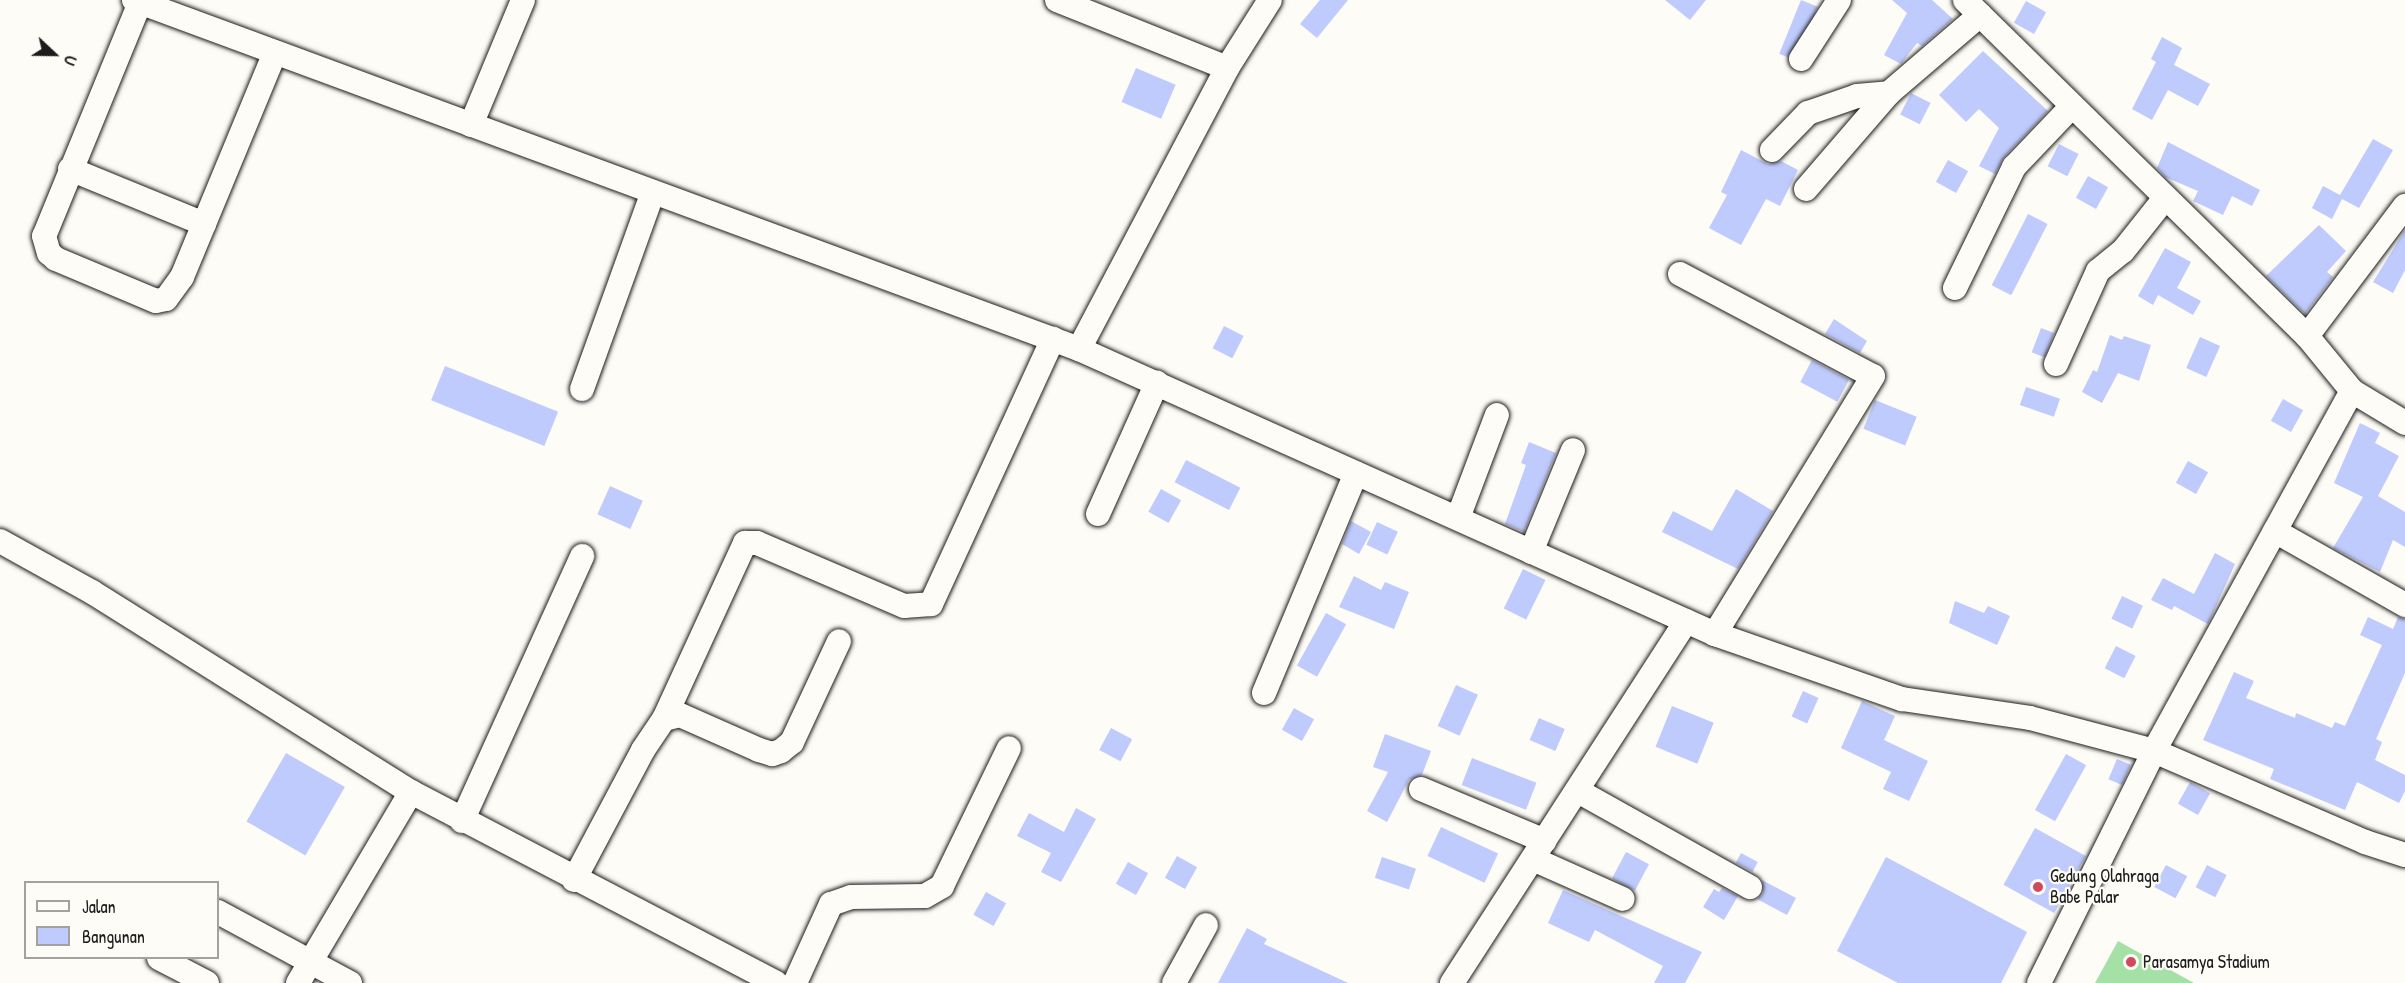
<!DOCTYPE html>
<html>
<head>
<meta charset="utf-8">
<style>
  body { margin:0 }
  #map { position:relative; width:2405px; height:983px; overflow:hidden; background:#fdfcf7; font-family:"Patrick Hand",sans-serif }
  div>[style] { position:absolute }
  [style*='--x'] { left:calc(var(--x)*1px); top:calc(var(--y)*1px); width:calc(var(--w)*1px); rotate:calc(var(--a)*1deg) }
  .green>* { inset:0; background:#a5e1a7 }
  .building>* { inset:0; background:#bfcbfc; transform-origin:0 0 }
  .roads { filter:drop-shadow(0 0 2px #1c1c1c) drop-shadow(0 0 2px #1c1c1c) }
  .street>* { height:24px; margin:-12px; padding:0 12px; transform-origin:12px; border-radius:12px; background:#fdfcf7 }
  .dots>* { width:16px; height:16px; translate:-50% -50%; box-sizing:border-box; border:3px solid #fdfcf7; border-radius:50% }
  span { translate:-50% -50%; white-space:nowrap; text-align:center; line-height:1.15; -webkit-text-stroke:4.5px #fdfcf7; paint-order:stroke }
  .poi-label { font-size:18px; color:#1c1c1c }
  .left { translate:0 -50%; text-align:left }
  .legend { position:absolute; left:24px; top:881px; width:195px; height:78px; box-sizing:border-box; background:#fdfcf7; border:2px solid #a3a29f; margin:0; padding:8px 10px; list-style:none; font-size:18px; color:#1c1c1c }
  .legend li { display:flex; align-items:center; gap:12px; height:30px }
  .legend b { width:30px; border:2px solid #a3a29f }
  .north { position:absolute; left:24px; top:24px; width:60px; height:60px; -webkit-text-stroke:4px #fdfcf7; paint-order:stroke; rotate:112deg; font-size:16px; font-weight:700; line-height:24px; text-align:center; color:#1c1c1c }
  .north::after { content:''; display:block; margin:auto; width:21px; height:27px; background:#1c1c1c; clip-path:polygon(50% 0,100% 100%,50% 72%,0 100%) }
</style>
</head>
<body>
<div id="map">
  <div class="green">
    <i style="clip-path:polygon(2118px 941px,2194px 983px,2095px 983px)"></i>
  </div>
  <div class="building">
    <i style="clip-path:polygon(1320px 0,1348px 0,1317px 38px,1300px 24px)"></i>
    <i style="clip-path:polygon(1665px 0,1706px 0,1690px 20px)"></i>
    <i style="left:1801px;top:0;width:18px;height:58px;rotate:22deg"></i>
    <i style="clip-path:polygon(1892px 0,1932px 0,1953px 19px,1922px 46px,1917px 43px,1901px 64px,1884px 55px,1907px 13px)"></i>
    <i style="left:2026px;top:1px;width:23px;height:25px;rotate:29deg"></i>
    <i style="clip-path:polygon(2162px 37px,2182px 48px,2174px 65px,2210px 84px,2198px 106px,2168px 90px,2152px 120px,2132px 109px,2156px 62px,2151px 59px)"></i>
    <i style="clip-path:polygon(1983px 51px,2048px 111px,2004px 157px,1995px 174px,1979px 166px,1999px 128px,1979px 109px,1966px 122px,1939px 95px)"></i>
    <i style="left:1136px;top:68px;width:43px;height:37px;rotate:23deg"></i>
    <i style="left:1911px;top:93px;width:22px;height:24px;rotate:27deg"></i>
    <i style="clip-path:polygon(2373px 139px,2393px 150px,2359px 208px,2342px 199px,2332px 219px,2312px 208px,2323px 186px,2340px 195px)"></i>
    <i style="clip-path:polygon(2168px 142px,2260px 190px,2252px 206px,2232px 196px,2223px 215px,2193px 201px,2198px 191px,2165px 177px,2157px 168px)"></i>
    <i style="left:2059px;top:144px;width:22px;height:25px;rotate:27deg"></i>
    <i style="clip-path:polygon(1741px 150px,1768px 164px,1781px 161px,1798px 170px,1780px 206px,1766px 199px,1741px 245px,1709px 228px,1727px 195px,1721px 192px)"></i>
    <i style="left:1948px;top:160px;width:23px;height:25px;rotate:29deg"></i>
    <i style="left:2088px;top:176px;width:23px;height:25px;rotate:29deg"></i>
    <i style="left:2028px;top:214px;width:22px;height:80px;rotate:27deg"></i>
    <i style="clip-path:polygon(2319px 225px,2346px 251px,2327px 272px,2333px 277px,2305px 314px,2266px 276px)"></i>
    <i style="clip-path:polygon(2405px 230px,2405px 270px,2393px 293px,2373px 282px)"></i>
    <i style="clip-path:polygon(2165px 248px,2191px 262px,2177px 288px,2201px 301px,2193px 315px,2158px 295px,2153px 305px,2138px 296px)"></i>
    <i style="clip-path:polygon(1834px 319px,1867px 341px,1860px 353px,1825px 334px)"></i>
    <i style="left:1224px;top:326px;width:22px;height:25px;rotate:27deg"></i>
    <i style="left:2041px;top:328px;width:14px;height:26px;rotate:21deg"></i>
    <i style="clip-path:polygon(2110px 335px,2122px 340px,2124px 336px,2151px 345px,2139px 381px,2118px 373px,2102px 403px,2082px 392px,2093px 370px,2097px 372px)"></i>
    <i style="left:2200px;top:337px;width:22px;height:34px;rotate:24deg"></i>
    <i style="left:1812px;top:360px;width:42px;height:25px;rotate:28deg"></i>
    <i style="left:445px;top:366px;width:122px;height:37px;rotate:22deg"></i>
    <i style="left:2026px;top:387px;width:36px;height:19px;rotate:19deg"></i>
    <i style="left:2283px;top:399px;width:23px;height:25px;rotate:29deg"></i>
    <i style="left:1875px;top:400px;width:45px;height:31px;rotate:22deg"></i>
    <i style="clip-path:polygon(2360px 423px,2380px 433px,2375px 443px,2399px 456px,2378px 496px,2405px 512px,2405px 547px,2393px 540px,2380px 572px,2333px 548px,2363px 497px,2334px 483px)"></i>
    <i style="clip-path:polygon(1529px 442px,1556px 453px,1524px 532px,1505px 524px,1526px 465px,1521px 463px)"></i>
    <i style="left:1186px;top:460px;width:61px;height:25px;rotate:27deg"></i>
    <i style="left:2188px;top:461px;width:23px;height:25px;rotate:29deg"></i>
    <i style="left:610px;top:486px;width:36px;height:31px;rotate:24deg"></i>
    <i style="left:1161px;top:489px;width:23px;height:26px;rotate:29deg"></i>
    <i style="clip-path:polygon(1736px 489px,1773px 511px,1738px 569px,1662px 532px,1673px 511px,1712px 531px)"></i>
    <i style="clip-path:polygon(1351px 521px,1371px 532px,1359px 554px,1342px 544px)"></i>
    <i style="left:1377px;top:522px;width:23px;height:25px;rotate:25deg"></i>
    <i style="clip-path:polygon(2215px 553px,2235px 564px,2208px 624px,2174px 606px,2172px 610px,2151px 600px,2163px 578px,2194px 594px)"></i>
    <i style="left:1523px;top:569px;width:25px;height:44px;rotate:26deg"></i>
    <i style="clip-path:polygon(1354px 576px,1381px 590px,1385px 582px,1409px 592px,1394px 629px,1339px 607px)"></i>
    <i style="left:2122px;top:596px;width:23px;height:25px;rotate:25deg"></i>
    <i style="clip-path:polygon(1955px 601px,1984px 613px,1988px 606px,2010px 616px,1997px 645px,1949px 623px)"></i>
    <i style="left:1326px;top:613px;width:23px;height:60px;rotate:29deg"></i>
    <i style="clip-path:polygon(2368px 617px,2393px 629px,2398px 617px,2405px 619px,2405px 673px,2376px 739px,2382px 742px,2375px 760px,2405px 775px,2405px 791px,2399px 803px,2357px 782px,2345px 810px,2270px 779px,2274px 769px,2203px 740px,2234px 672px,2254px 681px,2246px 698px,2295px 718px,2296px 713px,2332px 728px,2335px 722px,2345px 726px,2382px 645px,2360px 635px)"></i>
    <i style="left:2116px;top:646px;width:22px;height:25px;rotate:27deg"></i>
    <i style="left:1456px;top:685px;width:24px;height:45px;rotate:24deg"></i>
    <i style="left:1803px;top:691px;width:17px;height:28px;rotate:24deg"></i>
    <i style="clip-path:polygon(1862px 701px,1895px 716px,1884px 740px,1928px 761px,1909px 801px,1883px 789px,1891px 772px,1841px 748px)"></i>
    <i style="left:1672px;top:706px;width:45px;height:44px;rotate:22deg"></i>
    <i style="left:1294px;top:708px;width:23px;height:25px;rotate:29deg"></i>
    <i style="left:1539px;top:718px;width:28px;height:24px;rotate:23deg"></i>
    <i style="left:1111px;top:728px;width:24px;height:25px;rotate:28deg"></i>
    <i style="clip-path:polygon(1385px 734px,1431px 751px,1422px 775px,1409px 780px,1387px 822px,1367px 811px,1388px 772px,1373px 767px)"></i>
    <i style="left:286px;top:753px;width:68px;height:79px;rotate:30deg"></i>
    <i style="left:2066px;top:754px;width:23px;height:64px;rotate:29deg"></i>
    <i style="left:1472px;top:758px;width:69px;height:29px;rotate:21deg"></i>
    <i style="left:2117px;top:759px;width:15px;height:22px;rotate:23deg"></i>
    <i style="left:2190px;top:782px;width:23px;height:25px;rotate:29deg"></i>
    <i style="clip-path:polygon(1076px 808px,1096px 819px,1061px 882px,1041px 872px,1051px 853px,1017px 836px,1029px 813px,1064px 832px)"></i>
    <i style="left:1441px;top:827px;width:63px;height:32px;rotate:25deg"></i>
    <i style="left:2035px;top:828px;width:58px;height:65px;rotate:29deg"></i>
    <i style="left:1626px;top:852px;width:26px;height:30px;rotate:28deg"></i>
    <i style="left:1741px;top:853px;width:19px;height:11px;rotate:28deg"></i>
    <i style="left:1177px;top:856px;width:23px;height:25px;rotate:29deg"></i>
    <i style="left:1382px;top:857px;width:36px;height:22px;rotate:19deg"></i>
    <i style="clip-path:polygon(1886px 857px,2027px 932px,2001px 983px,1898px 983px,1837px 951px)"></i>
    <i style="left:1128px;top:862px;width:23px;height:25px;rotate:29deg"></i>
    <i style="left:2166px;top:865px;width:24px;height:25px;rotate:28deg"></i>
    <i style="left:2207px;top:865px;width:22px;height:25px;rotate:27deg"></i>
    <i style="clip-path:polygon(1762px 880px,1796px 898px,1787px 915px,1757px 899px,1763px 893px)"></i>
    <i style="clip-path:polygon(1722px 888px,1738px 896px,1724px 920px,1703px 907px,1714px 889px,1719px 892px)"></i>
    <i style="clip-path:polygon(1563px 890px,1702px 952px,1685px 983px,1654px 983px,1663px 966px,1595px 930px,1589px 942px,1548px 923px)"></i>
    <i style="left:986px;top:892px;width:23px;height:26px;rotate:29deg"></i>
    <i style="clip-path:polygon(1247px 928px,1267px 939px,1264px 944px,1348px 983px,1218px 983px)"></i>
  </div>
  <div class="roads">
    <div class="street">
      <i style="--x:134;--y:0;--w:1007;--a:20.27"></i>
      <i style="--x:1079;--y:349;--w:697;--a:24.14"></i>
      <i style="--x:1715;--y:634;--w:198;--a:19.2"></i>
      <i style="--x:1902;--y:699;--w:129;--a:8.4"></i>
      <i style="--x:2030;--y:718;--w:128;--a:14.9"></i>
      <i style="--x:2154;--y:751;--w:230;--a:23.3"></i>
      <i style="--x:2365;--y:842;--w:42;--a:18"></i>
      <i style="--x:141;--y:0;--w:255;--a:112.3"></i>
      <i style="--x:44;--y:236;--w:18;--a:74"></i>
      <i style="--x:49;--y:253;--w:9;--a:41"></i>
      <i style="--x:56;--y:259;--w:108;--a:22.8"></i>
      <i style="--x:156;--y:301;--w:10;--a:-11"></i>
      <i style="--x:166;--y:299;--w:27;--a:-54"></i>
      <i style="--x:182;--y:277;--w:243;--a:-67.5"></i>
      <i style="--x:1057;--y:0;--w:183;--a:21.8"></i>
      <i style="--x:1227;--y:68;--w:80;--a:-57.7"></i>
      <i style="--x:1965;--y:0;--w:479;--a:44.5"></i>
      <i style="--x:2307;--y:336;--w:71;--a:50.7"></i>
      <i style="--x:2352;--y:391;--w:62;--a:31.1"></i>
      <i style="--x:1801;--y:59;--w:70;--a:-57.2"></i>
      <i style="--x:471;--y:125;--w:135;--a:-67.4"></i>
      <i style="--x:1772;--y:150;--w:52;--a:-45.8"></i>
      <i style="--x:1808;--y:113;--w:52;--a:-19.1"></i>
      <i style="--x:1857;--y:96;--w:32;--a:-5"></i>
      <i style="--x:1889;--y:93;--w:120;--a:-40.6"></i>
      <i style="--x:70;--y:169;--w:145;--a:22.3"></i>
      <i style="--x:1806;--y:189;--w:127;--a:-49.2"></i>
      <i style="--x:1680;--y:274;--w:218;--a:27.9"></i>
      <i style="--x:1873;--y:376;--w:303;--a:121.5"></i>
      <i style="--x:1955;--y:288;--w:135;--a:-64"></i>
      <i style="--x:2014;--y:167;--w:84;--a:-46.4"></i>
      <i style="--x:2307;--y:336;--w:163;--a:-53"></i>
      <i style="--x:1079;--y:349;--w:318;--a:-62.2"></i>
      <i style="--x:2056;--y:364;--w:102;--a:-65.7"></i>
      <i style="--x:2098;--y:271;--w:32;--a:-39"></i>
      <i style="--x:2123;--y:251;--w:68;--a:-51.6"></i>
      <i style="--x:582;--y:389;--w:209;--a:-70.2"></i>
      <i style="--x:1098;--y:514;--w:144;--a:-65.8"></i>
      <i style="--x:1458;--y:518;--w:110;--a:-69.3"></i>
      <i style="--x:2275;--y:531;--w:150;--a:29.6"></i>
      <i style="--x:0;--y:541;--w:105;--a:29"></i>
      <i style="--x:92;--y:592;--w:377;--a:32.1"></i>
      <i style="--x:411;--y:792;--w:412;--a:27.6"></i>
      <i style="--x:1531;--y:552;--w:110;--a:-67.6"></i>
      <i style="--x:1264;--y:693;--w:238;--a:-67.3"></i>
      <i style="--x:664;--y:719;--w:194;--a:-65.3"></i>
      <i style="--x:745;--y:543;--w:12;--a:0"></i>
      <i style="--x:757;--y:543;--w:160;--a:23.2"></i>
      <i style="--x:904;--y:606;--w:27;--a:-4"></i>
      <i style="--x:931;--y:604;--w:292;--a:-65.3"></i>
      <i style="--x:1421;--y:789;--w:134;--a:22.8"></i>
      <i style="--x:1578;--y:791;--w:197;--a:29.2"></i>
      <i style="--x:462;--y:821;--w:291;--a:-65.6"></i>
      <i style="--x:1533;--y:859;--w:98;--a:24"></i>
      <i style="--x:574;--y:880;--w:147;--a:-62"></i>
      <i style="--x:643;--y:750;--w:37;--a:-56"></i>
      <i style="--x:664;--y:719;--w:16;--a:-14"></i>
      <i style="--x:680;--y:715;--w:86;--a:23.9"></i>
      <i style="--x:759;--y:750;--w:14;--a:17"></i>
      <i style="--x:772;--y:754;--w:9;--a:-18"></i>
      <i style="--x:781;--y:751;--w:14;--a:-39"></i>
      <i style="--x:792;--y:742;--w:111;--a:-65"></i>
      <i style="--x:218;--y:912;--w:150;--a:28.3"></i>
      <i style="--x:159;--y:958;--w:54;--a:27.5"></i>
      <i style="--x:298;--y:983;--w:222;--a:-59.4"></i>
      <i style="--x:795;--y:983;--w:87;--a:-65.5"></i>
      <i style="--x:831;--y:904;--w:21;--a:-19"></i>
      <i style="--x:851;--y:897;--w:74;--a:-0.8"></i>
      <i style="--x:925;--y:896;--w:20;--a:-30"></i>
      <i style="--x:942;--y:886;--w:153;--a:-64.1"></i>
      <i style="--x:1174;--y:983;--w:66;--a:-61.1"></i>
      <i style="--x:1452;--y:983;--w:431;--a:-57.1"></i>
      <i style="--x:2039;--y:983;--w:259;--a:-63.6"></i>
      <i style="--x:2154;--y:751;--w:411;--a:-61.2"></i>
    </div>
  </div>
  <div class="dots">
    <i style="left:2038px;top:887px;background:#d1495b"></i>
    <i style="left:2131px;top:962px;background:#d1495b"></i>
  </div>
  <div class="poi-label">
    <span class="left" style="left:2050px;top:887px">Gedung Olahraga<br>Babe Palar</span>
    <span class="left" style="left:2143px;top:962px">Parasamya Stadium</span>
  </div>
  <ul class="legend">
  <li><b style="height:8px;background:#fdfcf7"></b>Jalan</li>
  <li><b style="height:16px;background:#bfcbfc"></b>Bangunan</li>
  </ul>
  <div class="north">U</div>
</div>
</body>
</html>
